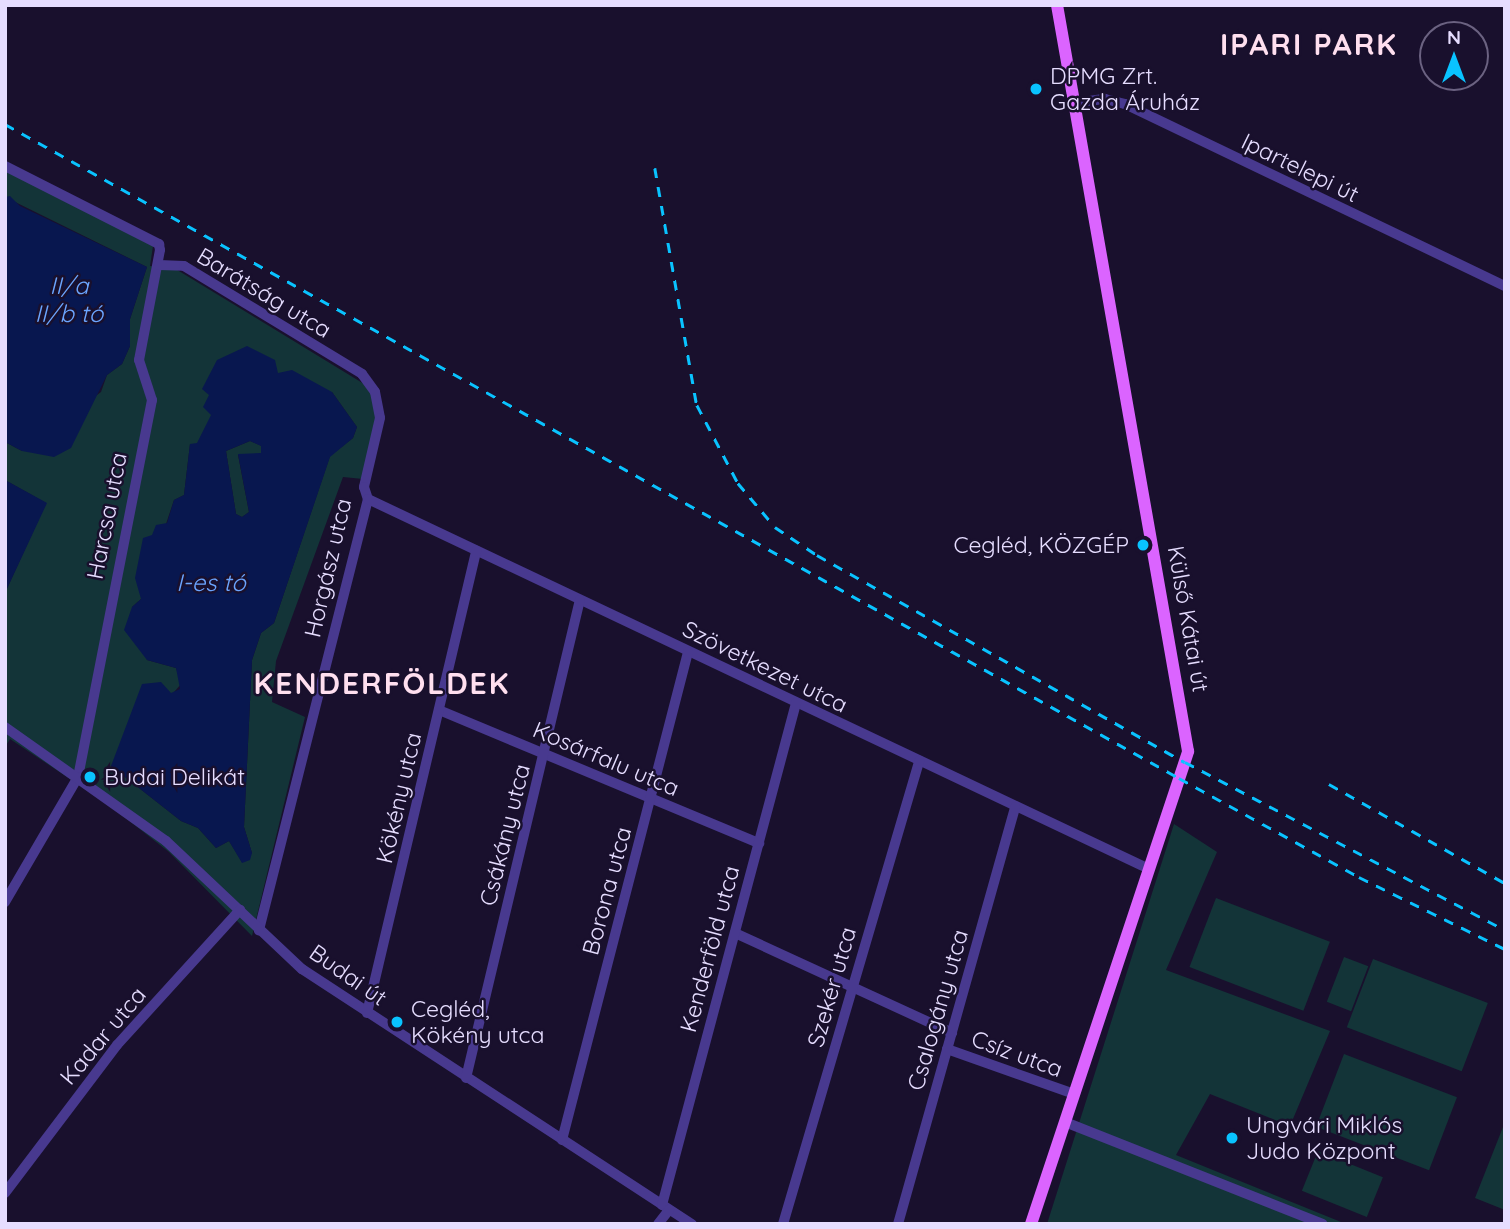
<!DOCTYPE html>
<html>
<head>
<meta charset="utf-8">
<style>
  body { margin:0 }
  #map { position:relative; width:1510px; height:1229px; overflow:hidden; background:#19102d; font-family:Quicksand,sans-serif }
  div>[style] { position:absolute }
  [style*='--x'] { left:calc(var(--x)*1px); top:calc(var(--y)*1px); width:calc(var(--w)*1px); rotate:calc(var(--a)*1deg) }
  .green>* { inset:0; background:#133438; transform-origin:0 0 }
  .water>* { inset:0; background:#08174f }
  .minor>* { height:10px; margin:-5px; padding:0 5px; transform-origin:5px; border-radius:5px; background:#48398f }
  .major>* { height:12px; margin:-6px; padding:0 6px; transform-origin:6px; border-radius:6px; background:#db64ff }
  .rail>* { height:2.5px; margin-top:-1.25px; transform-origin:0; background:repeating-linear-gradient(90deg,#09c3ff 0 10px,transparent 0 19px) }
  .dots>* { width:19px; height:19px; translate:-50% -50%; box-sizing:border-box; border:4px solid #19102d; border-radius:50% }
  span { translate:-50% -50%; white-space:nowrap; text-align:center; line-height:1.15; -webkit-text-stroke:5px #19102d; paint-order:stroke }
  .poi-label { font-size:23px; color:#e6ddff }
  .left { translate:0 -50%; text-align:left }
  .right { translate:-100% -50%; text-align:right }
  .street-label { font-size:23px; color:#e6ddff }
  .water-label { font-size:24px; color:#6ba5ff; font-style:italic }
  .district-label { font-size:30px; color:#ffdfef; font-weight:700; letter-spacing:2px }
  .frame { position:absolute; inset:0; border:7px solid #e6ddff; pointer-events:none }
  .north { position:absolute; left:1419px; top:21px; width:70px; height:70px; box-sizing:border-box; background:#19102d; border:2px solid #6b6281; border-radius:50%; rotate:0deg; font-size:19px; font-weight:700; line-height:28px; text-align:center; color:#e6ddff }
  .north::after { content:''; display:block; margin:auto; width:24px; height:32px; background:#09c3ff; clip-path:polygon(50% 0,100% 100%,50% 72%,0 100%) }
</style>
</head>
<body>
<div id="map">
  <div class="green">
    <i style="clip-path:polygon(evenodd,5px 168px,153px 246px,150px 266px,174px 268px,369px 387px,378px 419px,363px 479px,343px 477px,276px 661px,272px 702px,305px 717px,252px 936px,169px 852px,109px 805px,10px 739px,5px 747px,5px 593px,46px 503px,5px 480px,5px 442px,22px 451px,101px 392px,107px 375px,122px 364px,130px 346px,130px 319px,147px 267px,5px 197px,5px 168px,332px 392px,357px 427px,353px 438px,330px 456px,274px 623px,261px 633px,252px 660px,244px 827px,252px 853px,242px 862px,229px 841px,216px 848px,198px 828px,181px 821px,111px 766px,181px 684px,176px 668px,147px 660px,132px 607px,141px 599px,174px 500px,184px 495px,190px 444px,197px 444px,212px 415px,210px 395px,332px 392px)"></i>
    <i style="clip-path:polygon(250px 441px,262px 446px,261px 454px,238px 455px,249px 512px,242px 517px,236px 514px,226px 451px)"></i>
    <i style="clip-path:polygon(1174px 824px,1217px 852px,1166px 970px,1330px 1031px,1290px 1126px,1210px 1094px,1176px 1155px,1346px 1224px,1047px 1224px)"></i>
    <i style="left:1216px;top:898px;width:122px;height:74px;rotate:21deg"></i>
    <i style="left:1344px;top:957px;width:26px;height:48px;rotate:21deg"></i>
    <i style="left:1373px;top:959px;width:123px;height:73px;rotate:21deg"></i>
    <i style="left:1344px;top:1054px;width:121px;height:78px;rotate:21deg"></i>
    <i style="clip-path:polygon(1505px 1122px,1505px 1210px,1475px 1198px)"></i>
    <i style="left:1318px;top:1151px;width:70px;height:43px;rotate:22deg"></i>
  </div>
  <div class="water">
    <i style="clip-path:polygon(10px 196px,20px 206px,147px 267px,130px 319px,130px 346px,122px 364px,107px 375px,71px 448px,54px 457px,22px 451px,5px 442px,5px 197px)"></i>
    <i style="clip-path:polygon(evenodd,247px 346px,275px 360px,278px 373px,292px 370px,332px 392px,357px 427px,353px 438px,330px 457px,274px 623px,261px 633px,252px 660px,244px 827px,252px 853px,250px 860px,242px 863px,229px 841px,216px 848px,198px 828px,181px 821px,111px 766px,142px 684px,161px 682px,171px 693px,180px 689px,176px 668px,147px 660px,124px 630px,132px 607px,141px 599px,135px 578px,143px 538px,152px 535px,156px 525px,167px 523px,174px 500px,184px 495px,190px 444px,197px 443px,211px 415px,203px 407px,209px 395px,202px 389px,217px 360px,247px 346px,250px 441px,261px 446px,261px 453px,238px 454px,249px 512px,242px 517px,236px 514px,226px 451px,250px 441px)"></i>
    <i style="clip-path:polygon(5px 480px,47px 503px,5px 593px)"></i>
  </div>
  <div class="minor">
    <i style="--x:1075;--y:103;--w:30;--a:-8"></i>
    <i style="--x:1105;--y:99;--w:21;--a:14"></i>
    <i style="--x:1125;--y:104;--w:421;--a:25.6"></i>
    <i style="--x:5;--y:166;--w:173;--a:26.9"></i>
    <i style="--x:159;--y:244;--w:6;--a:81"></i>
    <i style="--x:160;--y:250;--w:112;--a:100.8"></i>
    <i style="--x:139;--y:360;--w:42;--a:72"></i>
    <i style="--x:152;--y:400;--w:384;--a:101.1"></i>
    <i style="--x:78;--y:777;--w:145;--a:120.3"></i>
    <i style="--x:159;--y:265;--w:25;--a:2"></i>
    <i style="--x:184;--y:266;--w:208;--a:31.2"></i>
    <i style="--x:362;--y:374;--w:22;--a:54"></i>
    <i style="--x:375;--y:392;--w:26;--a:79"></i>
    <i style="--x:380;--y:418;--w:71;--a:103.1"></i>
    <i style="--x:364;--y:487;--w:13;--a:72"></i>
    <i style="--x:368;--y:499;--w:445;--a:104.2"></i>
    <i style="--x:368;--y:499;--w:862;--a:25.35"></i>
    <i style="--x:439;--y:710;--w:347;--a:22.6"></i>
    <i style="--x:5;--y:727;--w:197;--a:35.3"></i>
    <i style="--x:166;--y:841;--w:187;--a:43.3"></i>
    <i style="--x:302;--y:969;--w:466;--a:33.2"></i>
    <i style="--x:735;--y:933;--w:239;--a:24.7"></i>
    <i style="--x:367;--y:1013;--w:475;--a:-76.7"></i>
    <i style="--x:947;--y:1049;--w:135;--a:19.5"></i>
    <i style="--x:466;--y:1078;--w:491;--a:-76.6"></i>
    <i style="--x:1065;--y:1122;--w:277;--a:21.6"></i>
    <i style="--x:562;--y:1140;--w:504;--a:-75.52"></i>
    <i style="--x:5;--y:1193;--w:186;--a:-52.9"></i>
    <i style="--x:117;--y:1045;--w:183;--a:-47.7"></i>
    <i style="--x:662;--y:1205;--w:520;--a:-75.05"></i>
    <i style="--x:658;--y:1224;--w:18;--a:-52"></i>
    <i style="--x:783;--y:1224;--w:483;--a:-73.6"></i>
    <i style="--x:898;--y:1224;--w:433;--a:-74.3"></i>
  </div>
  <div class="major">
    <i style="--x:1031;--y:1224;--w:498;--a:-71.6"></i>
    <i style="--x:1188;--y:751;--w:757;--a:-99.96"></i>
  </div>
  <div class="rail">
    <i style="--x:5;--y:124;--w:1344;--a:29.12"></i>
    <i style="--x:1179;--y:778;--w:205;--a:28.8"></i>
    <i style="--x:1359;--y:877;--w:163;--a:26.3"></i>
    <i style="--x:655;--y:168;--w:241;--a:80"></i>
    <i style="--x:697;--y:405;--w:88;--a:62.3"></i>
    <i style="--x:738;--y:483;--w:57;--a:49.9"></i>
    <i style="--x:775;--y:527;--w:50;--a:33.7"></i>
    <i style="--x:817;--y:555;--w:422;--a:29.4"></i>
    <i style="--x:1185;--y:762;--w:361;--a:27.7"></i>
    <i style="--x:1329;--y:784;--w:202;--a:29.4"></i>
  </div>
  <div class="dots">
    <i style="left:1036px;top:89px;background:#09c3ff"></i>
    <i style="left:1143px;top:545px;background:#09c3ff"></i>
    <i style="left:90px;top:777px;background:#09c3ff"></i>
    <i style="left:397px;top:1022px;background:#09c3ff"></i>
    <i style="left:1232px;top:1138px;background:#09c3ff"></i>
  </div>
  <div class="poi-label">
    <span class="left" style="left:1050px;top:89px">DPMG Zrt.<br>Gazda Áruház</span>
    <span class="right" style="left:1129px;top:545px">Cegléd, KÖZGÉP</span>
    <span class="left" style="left:104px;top:777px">Budai Delikát</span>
    <span class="left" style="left:411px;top:1022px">Cegléd,<br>Kökény utca</span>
    <span class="left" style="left:1246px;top:1138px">Ungvári Miklós<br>Judo Központ</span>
  </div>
  <div class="street-label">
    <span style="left:1300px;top:168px;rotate:26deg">Ipartelepi út</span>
    <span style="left:264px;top:293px;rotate:31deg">Barátság utca</span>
    <span style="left:107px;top:516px;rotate:-79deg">Harcsa utca</span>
    <span style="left:328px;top:568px;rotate:-77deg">Horgász utca</span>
    <span style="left:1188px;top:619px;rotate:80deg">Külső Kátai út</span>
    <span style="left:765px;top:667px;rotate:26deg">Szövetkezet utca</span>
    <span style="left:606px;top:759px;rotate:23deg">Kosárfalu utca</span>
    <span style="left:399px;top:798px;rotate:-77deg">Kökény utca</span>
    <span style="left:505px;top:835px;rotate:-76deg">Csákány utca</span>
    <span style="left:607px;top:891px;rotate:-75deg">Borona utca</span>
    <span style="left:710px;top:949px;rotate:-75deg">Kenderföld utca</span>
    <span style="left:348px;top:975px;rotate:35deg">Budai út</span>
    <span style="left:832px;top:987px;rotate:-74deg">Szekér utca</span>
    <span style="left:938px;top:1010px;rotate:-74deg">Csalogány utca</span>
    <span style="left:103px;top:1036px;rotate:-50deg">Kadar utca</span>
    <span style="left:1017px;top:1054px;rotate:20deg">Csíz utca</span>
  </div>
  <div class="water-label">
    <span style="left:69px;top:300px">II/a<br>II/b tó</span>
    <span style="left:211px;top:583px">I-es tó</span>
  </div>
  <div class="district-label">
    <span style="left:1309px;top:44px">IPARI PARK</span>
    <span style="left:382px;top:683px">KENDERFÖLDEK</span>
  </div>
  <div class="frame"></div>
  <div class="north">N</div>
</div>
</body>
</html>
